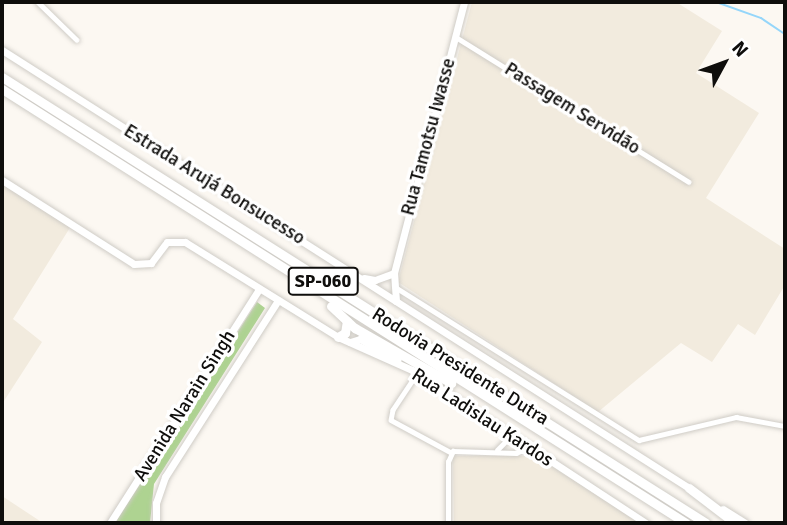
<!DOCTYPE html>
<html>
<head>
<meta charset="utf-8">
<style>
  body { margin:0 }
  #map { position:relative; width:787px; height:525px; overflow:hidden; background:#fcf8f2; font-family:Signika,sans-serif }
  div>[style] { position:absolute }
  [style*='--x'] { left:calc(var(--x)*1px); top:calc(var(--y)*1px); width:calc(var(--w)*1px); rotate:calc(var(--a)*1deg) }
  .built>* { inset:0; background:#f2ebde }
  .green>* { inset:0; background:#aed391 }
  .stream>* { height:2px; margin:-1px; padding:0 1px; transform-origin:1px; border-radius:1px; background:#95d6fa }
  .roads { filter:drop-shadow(0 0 2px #cfccc6) drop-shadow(0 0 2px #cfccc6) }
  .street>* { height:4.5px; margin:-2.25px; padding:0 2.25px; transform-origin:2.25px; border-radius:2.25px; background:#fff }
  .secondary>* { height:7px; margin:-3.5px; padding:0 3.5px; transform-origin:3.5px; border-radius:3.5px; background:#fff }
  .highway>* { height:9px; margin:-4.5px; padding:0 4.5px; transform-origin:4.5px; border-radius:4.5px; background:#fff }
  span { translate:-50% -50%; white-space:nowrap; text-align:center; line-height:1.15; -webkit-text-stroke:7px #fff; paint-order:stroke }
  .shield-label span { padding:2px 5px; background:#fff; border:2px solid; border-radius:5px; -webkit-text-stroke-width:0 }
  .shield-label { font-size:18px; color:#0f0e0c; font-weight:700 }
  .street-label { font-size:19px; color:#0f0e0c }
  .frame { position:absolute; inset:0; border:4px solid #0f0e0c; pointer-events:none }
  .north { position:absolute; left:689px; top:28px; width:70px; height:70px; -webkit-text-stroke:5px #fff; paint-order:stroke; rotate:49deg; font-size:19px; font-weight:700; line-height:28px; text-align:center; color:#0f0e0c }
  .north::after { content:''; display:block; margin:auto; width:24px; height:32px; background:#0f0e0c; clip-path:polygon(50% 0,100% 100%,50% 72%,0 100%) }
</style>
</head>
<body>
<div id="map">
  <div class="built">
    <i style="clip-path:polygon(472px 2px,676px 2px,722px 31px,696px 73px,759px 113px,706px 198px,785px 249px,785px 285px,755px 335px,738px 324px,712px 362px,681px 343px,598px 412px,398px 282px)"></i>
    <i style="clip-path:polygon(2px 182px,71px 226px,13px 319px,42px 342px,2px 404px)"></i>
    <i style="clip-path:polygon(453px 456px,535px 456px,642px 523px,454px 523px)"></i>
    <i style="clip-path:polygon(2px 496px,43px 523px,2px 523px)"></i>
  </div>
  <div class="green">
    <i style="clip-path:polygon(257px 302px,265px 308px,154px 484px,150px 523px,115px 523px)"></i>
  </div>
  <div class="stream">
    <i style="--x:716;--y:2;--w:48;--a:19.6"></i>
    <i style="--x:761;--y:18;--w:29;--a:34"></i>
  </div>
  <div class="roads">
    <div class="street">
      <i style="--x:38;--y:2;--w:54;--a:44.3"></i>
      <i style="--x:456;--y:37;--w:274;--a:31.9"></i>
      <i style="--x:395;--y:287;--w:288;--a:32.1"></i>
      <i style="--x:639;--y:440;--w:100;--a:-13.3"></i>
      <i style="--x:736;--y:417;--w:50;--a:10.4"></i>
      <i style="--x:417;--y:374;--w:43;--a:123.7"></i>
      <i style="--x:393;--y:410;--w:10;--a:101"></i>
      <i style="--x:391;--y:420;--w:69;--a:28.4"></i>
      <i style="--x:497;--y:450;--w:18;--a:-45"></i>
      <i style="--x:448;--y:523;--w:61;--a:-90"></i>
      <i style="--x:448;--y:462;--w:12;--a:-66"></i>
      <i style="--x:453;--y:451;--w:63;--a:1.8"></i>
      <i style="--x:516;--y:453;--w:12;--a:-24"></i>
    </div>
    <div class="secondary">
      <i style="--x:2;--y:50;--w:818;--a:32.52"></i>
      <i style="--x:2;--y:180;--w:156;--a:32.5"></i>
      <i style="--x:134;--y:264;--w:17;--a:-3"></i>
      <i style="--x:151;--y:263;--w:26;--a:-53"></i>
      <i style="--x:167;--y:242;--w:18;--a:0"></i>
      <i style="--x:185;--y:242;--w:180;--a:31.8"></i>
      <i style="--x:338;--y:337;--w:81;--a:24"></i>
      <i style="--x:412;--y:370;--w:280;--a:33.2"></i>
      <i style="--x:364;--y:278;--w:11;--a:10"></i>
      <i style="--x:375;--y:280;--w:20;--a:-20"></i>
      <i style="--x:396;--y:301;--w:28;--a:-94"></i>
      <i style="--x:394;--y:273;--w:280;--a:-75.5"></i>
      <i style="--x:350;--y:342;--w:10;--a:-17"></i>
      <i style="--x:360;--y:339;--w:43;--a:29.6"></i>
      <i style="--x:723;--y:509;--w:26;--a:32"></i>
      <i style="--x:110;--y:523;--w:277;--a:-57.5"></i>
      <i style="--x:156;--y:523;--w:20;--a:-90"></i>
      <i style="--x:156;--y:503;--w:28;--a:-71"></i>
      <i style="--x:165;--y:477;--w:210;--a:-57.4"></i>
    </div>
    <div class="highway">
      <i style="--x:2;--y:77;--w:833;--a:32.36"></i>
      <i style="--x:2;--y:89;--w:810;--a:32.4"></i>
      <i style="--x:331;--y:306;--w:33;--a:43"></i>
      <i style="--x:355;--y:328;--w:111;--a:29.8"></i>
      <i style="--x:338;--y:337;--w:8;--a:-30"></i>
      <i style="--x:345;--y:333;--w:12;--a:-81"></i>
      <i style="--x:689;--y:488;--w:58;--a:37.3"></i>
    </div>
  </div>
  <div class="shield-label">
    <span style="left:323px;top:281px">SP-060</span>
  </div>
  <div class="street-label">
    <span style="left:572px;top:109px;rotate:32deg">Passagem Servidão</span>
    <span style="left:429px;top:137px;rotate:-75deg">Rua Tamotsu Iwasse</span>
    <span style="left:214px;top:185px;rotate:32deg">Estrada Arujá Bonsucesso</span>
    <span style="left:460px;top:367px;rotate:32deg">Rodovia Presidente Dutra</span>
    <span style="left:185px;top:406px;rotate:-58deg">Avenida Narain Singh</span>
    <span style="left:482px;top:418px;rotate:33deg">Rua Ladislau Kardos</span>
  </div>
  <div class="frame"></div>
  <div class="north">N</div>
</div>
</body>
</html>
